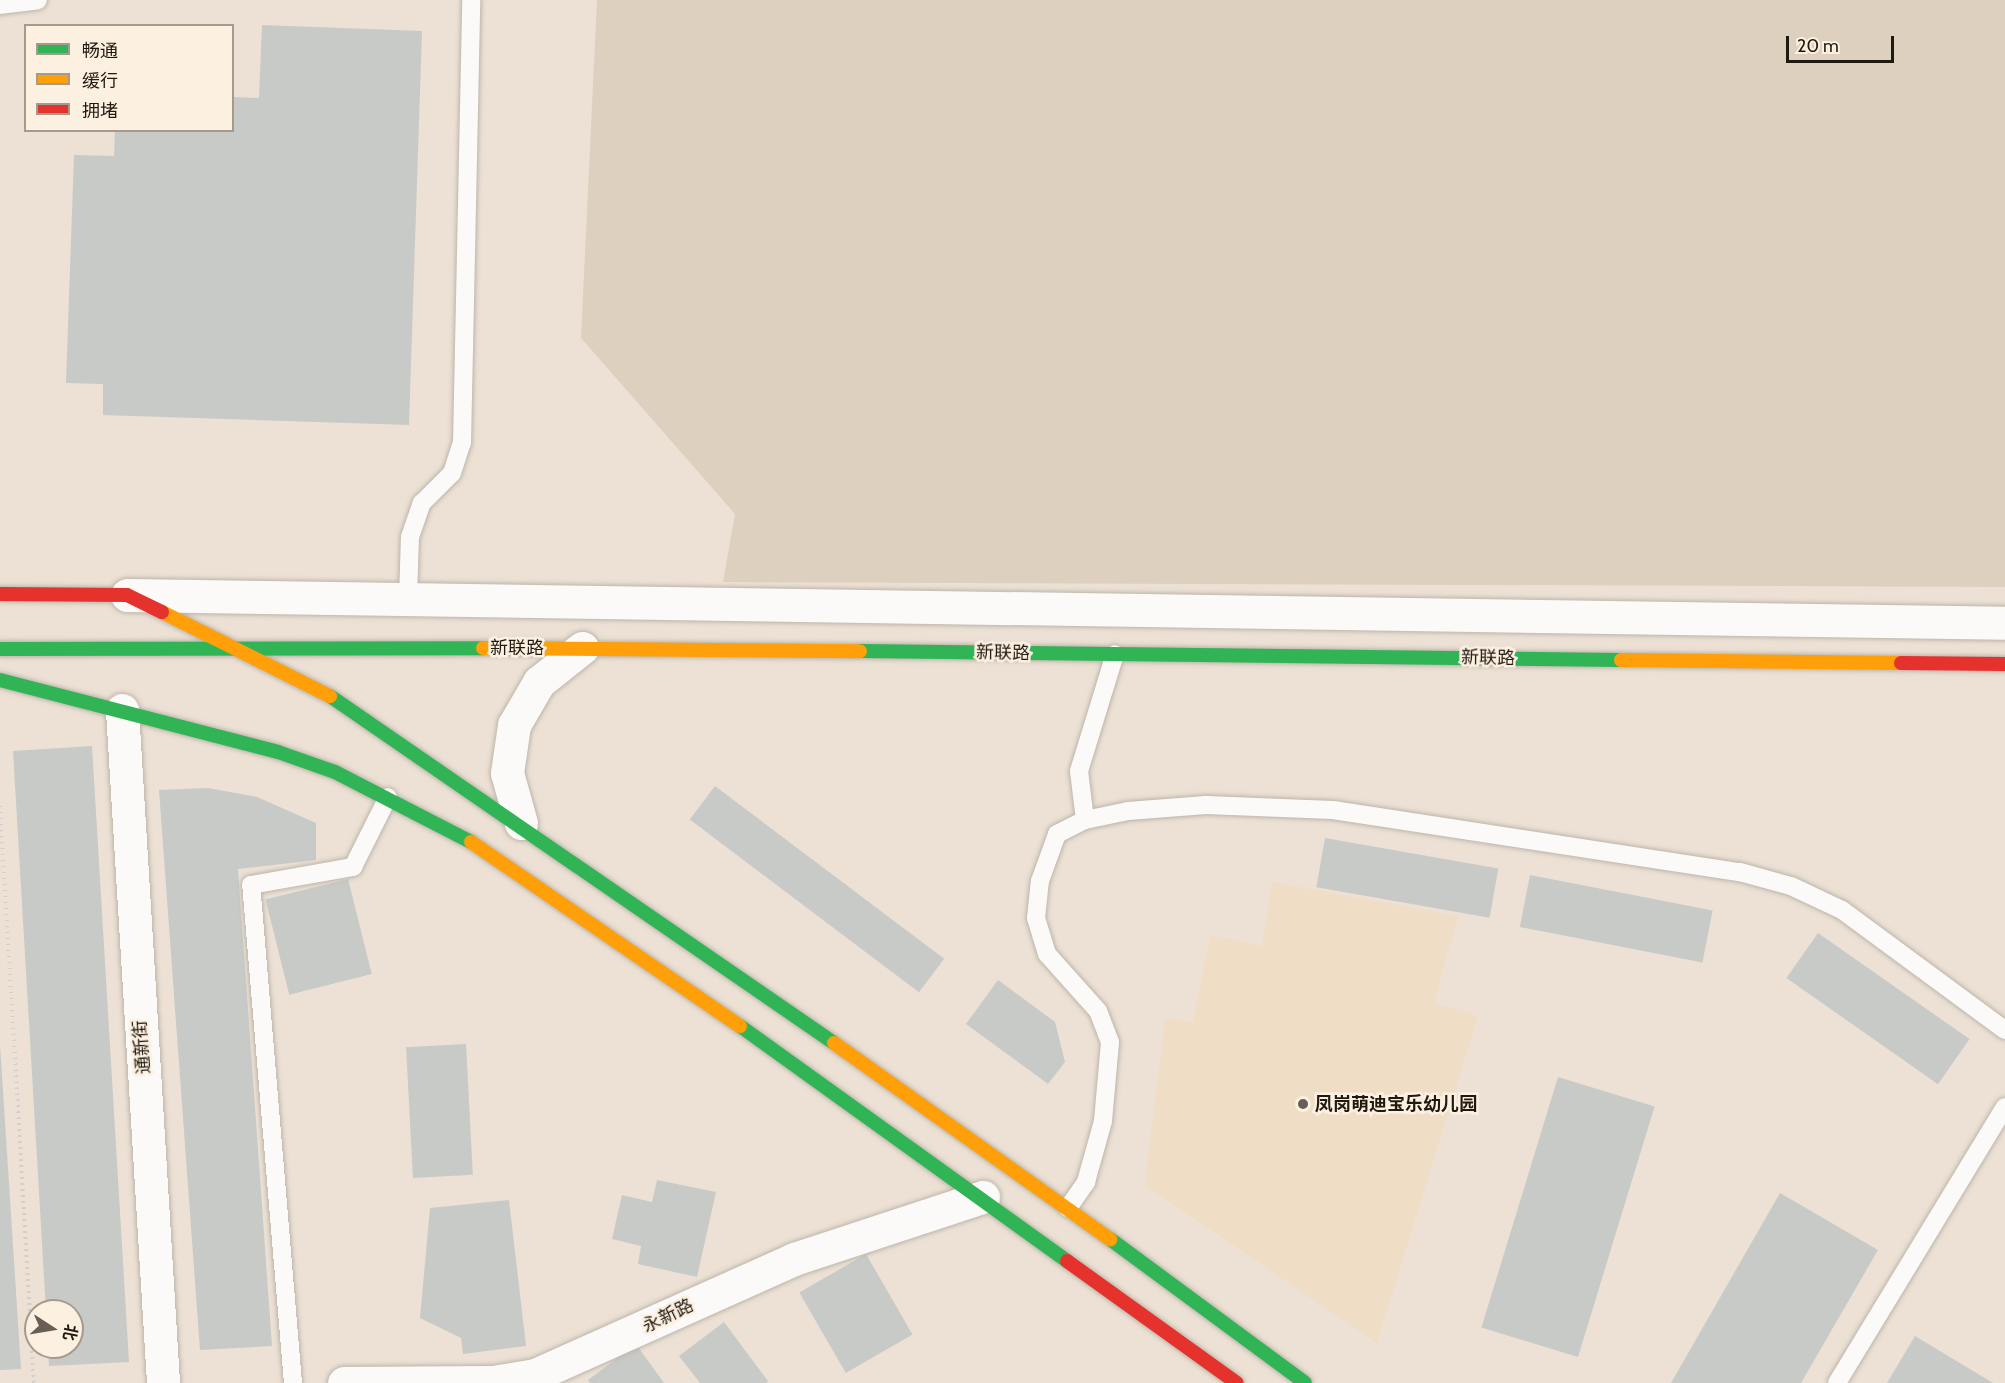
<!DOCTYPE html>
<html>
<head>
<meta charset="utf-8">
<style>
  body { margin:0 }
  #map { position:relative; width:2005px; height:1383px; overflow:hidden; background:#ece1d4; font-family:Cabin,"Noto Sans SC",sans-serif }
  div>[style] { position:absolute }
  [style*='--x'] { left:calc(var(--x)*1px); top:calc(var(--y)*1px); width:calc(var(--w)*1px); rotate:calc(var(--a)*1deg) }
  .built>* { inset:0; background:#efddc6 }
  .green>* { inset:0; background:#ded0bf }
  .building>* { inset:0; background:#c8cac7; transform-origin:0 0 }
  .path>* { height:4px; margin-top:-2px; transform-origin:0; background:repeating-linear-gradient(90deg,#d2cecb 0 1.5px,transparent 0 6px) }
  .roads { filter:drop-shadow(0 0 2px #bdb5ab) drop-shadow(0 0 2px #bdb5ab) }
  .lane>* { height:18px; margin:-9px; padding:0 9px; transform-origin:9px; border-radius:9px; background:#fcfaf9 }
  .street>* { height:33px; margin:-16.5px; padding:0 16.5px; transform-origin:16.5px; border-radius:16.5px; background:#fcfaf9 }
  .fast>* { height:14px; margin:-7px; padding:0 7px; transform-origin:7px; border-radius:7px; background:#30b455 }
  .slow>* { height:14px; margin:-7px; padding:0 7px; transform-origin:7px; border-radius:7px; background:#ff9f0a }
  .jam>* { height:14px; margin:-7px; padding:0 7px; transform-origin:7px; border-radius:7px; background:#e5322d }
  .dots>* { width:16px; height:16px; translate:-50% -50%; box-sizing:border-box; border:3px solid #fcf0e1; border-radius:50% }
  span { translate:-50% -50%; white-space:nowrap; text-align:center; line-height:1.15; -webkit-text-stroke:5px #fcf0e1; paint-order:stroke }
  .street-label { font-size:18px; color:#201910 }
  .poi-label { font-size:18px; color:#201910; font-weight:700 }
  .left { translate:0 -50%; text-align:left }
  .legend { position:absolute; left:24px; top:24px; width:210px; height:108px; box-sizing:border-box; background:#fcf0e1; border:2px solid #a49a8d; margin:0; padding:8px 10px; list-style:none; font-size:18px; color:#201910 }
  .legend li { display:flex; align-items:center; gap:12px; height:30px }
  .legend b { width:30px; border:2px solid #a49a8d }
  .north { position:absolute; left:24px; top:1299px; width:60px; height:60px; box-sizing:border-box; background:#fcf0e1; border:2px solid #a49a8d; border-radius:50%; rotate:102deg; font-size:16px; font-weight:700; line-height:24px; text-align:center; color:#201910 }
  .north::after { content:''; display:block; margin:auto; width:21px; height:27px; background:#675f55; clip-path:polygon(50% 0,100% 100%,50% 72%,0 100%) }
  .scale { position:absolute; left:1786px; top:36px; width:108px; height:27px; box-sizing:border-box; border:3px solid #201910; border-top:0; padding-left:8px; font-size:18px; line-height:21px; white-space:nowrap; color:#201910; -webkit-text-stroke:4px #fcf0e1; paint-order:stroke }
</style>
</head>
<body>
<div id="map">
  <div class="built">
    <i style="clip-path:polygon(1272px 882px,1458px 916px,1434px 1003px,1478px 1016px,1377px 1343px,1145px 1185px,1165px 1018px,1193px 1022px,1210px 935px,1262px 946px)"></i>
  </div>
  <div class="green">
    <i style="clip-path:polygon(597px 0,2005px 0,2005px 587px,723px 582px,735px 514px,581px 338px)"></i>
  </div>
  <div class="building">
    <i style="clip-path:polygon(262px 25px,422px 31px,409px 425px,103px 415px,103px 384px,66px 383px,74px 155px,114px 156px,115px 130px,232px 130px,232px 97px,259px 98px)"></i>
    <i style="clip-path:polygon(92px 746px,129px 1362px,49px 1366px,48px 1347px,72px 1347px,72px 1311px,46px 1311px,13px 751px)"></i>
    <i style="left:715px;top:786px;width:287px;height:42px;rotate:37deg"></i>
    <i style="clip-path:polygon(208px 788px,257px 797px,316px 823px,316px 860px,238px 869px,272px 1346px,200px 1350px,159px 790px)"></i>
    <i style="left:1325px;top:838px;width:176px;height:50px;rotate:10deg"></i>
    <i style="left:1530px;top:875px;width:186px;height:53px;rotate:11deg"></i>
    <i style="left:348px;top:879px;width:98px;height:85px;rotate:76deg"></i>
    <i style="left:1818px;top:933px;width:185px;height:55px;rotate:35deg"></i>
    <i style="clip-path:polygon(998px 980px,1055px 1022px,1065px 1062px,1048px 1084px,966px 1024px)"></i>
    <i style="clip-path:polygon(0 1044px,21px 1369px,0 1370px)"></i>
    <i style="left:466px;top:1044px;width:131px;height:60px;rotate:87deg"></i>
    <i style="left:1558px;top:1077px;width:101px;height:262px;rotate:17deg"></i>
    <i style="clip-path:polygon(657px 1180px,716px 1192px,697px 1277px,638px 1264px,641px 1246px,612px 1239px,622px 1195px,652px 1202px)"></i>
    <i style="clip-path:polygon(1780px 1193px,1878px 1250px,1801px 1383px,1671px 1383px)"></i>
    <i style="clip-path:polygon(509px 1200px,526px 1346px,463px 1354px,461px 1338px,420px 1318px,430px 1208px)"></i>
    <i style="left:866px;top:1254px;width:93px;height:77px;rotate:60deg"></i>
    <i style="clip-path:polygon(724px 1322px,768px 1381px,766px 1383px,700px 1383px,679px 1356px)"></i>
    <i style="clip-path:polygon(1915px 1336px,1993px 1383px,1887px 1383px)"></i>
    <i style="clip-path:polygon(636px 1344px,664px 1383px,590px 1383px,588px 1380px)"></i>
  </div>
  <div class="path">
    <i style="--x:0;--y:806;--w:578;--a:86.63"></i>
  </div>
  <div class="roads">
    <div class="lane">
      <i style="--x:0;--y:5;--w:38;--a:-7"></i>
      <i style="--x:408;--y:599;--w:62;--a:-88.2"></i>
      <i style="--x:410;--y:537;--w:36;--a:-71"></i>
      <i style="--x:422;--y:503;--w:42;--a:-45"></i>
      <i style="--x:452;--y:473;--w:32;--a:-72"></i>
      <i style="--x:462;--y:443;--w:443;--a:-88.8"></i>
      <i style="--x:1085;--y:820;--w:49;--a:-97"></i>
      <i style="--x:1079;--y:771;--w:122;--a:-72.9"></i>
      <i style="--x:1068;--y:1208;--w:32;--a:-55"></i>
      <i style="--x:1086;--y:1182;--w:63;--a:-74.4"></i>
      <i style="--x:1103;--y:1121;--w:79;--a:-84.9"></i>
      <i style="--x:1110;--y:1042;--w:33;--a:-111"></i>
      <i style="--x:1098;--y:1011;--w:76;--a:-131.8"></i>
      <i style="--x:1047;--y:954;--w:38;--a:-107"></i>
      <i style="--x:1036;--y:918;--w:37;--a:-84"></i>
      <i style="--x:1040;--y:881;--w:50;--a:-70.1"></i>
      <i style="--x:1057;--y:834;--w:31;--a:-27"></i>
      <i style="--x:1085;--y:820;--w:44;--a:-11.8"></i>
      <i style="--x:1128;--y:811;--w:78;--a:-4.4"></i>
      <i style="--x:1206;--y:805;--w:127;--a:2.3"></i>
      <i style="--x:1333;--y:810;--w:412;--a:8.7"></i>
      <i style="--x:1740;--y:872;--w:53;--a:15.4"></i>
      <i style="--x:1791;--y:886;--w:56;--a:25.2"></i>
      <i style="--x:1842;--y:910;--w:202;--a:36.4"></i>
      <i style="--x:293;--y:1383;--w:500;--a:-94.8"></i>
      <i style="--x:251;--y:885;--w:104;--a:-10"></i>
      <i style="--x:353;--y:867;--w:78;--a:-63.4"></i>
      <i style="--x:1837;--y:1383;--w:323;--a:-58.7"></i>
    </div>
    <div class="street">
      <i style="--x:127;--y:595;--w:1878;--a:0.85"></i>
      <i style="--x:122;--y:710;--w:674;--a:86.51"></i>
      <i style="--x:521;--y:823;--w:52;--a:-105.6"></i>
      <i style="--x:507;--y:773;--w:49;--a:-81.7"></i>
      <i style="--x:514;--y:725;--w:50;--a:-59.8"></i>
      <i style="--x:539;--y:682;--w:55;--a:-38.3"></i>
      <i style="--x:344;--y:1383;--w:149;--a:-0.4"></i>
      <i style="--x:493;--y:1382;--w:43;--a:-9.5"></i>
      <i style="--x:535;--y:1375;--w:284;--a:-24.1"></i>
      <i style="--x:794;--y:1259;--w:199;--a:-18.2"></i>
    </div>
    <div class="fast">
      <i style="--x:0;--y:649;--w:483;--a:-0.1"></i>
      <i style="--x:860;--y:651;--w:761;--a:0.68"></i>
      <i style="--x:0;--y:680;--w:287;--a:14.5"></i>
      <i style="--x:278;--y:752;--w:60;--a:19.3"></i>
      <i style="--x:335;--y:772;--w:153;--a:27.2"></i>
      <i style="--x:330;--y:696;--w:612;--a:34.55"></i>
      <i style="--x:740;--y:1026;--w:403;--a:35.7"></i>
      <i style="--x:1110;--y:1239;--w:242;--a:36.4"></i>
    </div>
    <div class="slow">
      <i style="--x:162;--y:612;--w:188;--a:26.6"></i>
      <i style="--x:483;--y:648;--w:377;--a:0.5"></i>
      <i style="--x:1621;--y:660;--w:280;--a:0.6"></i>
      <i style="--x:471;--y:842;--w:326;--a:34.4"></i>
      <i style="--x:834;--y:1043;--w:339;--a:35.4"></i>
    </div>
    <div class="jam">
      <i style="--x:0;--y:594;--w:127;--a:0.5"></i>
      <i style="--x:127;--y:595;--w:39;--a:26"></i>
      <i style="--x:1901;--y:663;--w:104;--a:0.6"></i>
      <i style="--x:1067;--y:1261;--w:209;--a:35.7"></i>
    </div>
  </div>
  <div class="dots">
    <i style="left:1303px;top:1104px;background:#675f55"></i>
  </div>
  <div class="street-label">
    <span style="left:517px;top:648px">新联路</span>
    <span style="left:1003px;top:653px;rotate:1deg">新联路</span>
    <span style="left:1488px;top:658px;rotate:1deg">新联路</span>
    <span style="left:142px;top:1047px;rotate:-94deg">通新街</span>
    <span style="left:668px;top:1316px;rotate:-26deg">永新路</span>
  </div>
  <div class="poi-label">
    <span class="left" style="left:1315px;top:1104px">凤岗萌迪宝乐幼儿园</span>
  </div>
  <ul class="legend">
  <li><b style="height:8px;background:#30b455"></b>畅通</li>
  <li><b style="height:8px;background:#ff9f0a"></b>缓行</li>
  <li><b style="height:8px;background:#e5322d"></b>拥堵</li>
  </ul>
  <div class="north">北</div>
  <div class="scale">20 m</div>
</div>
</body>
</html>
